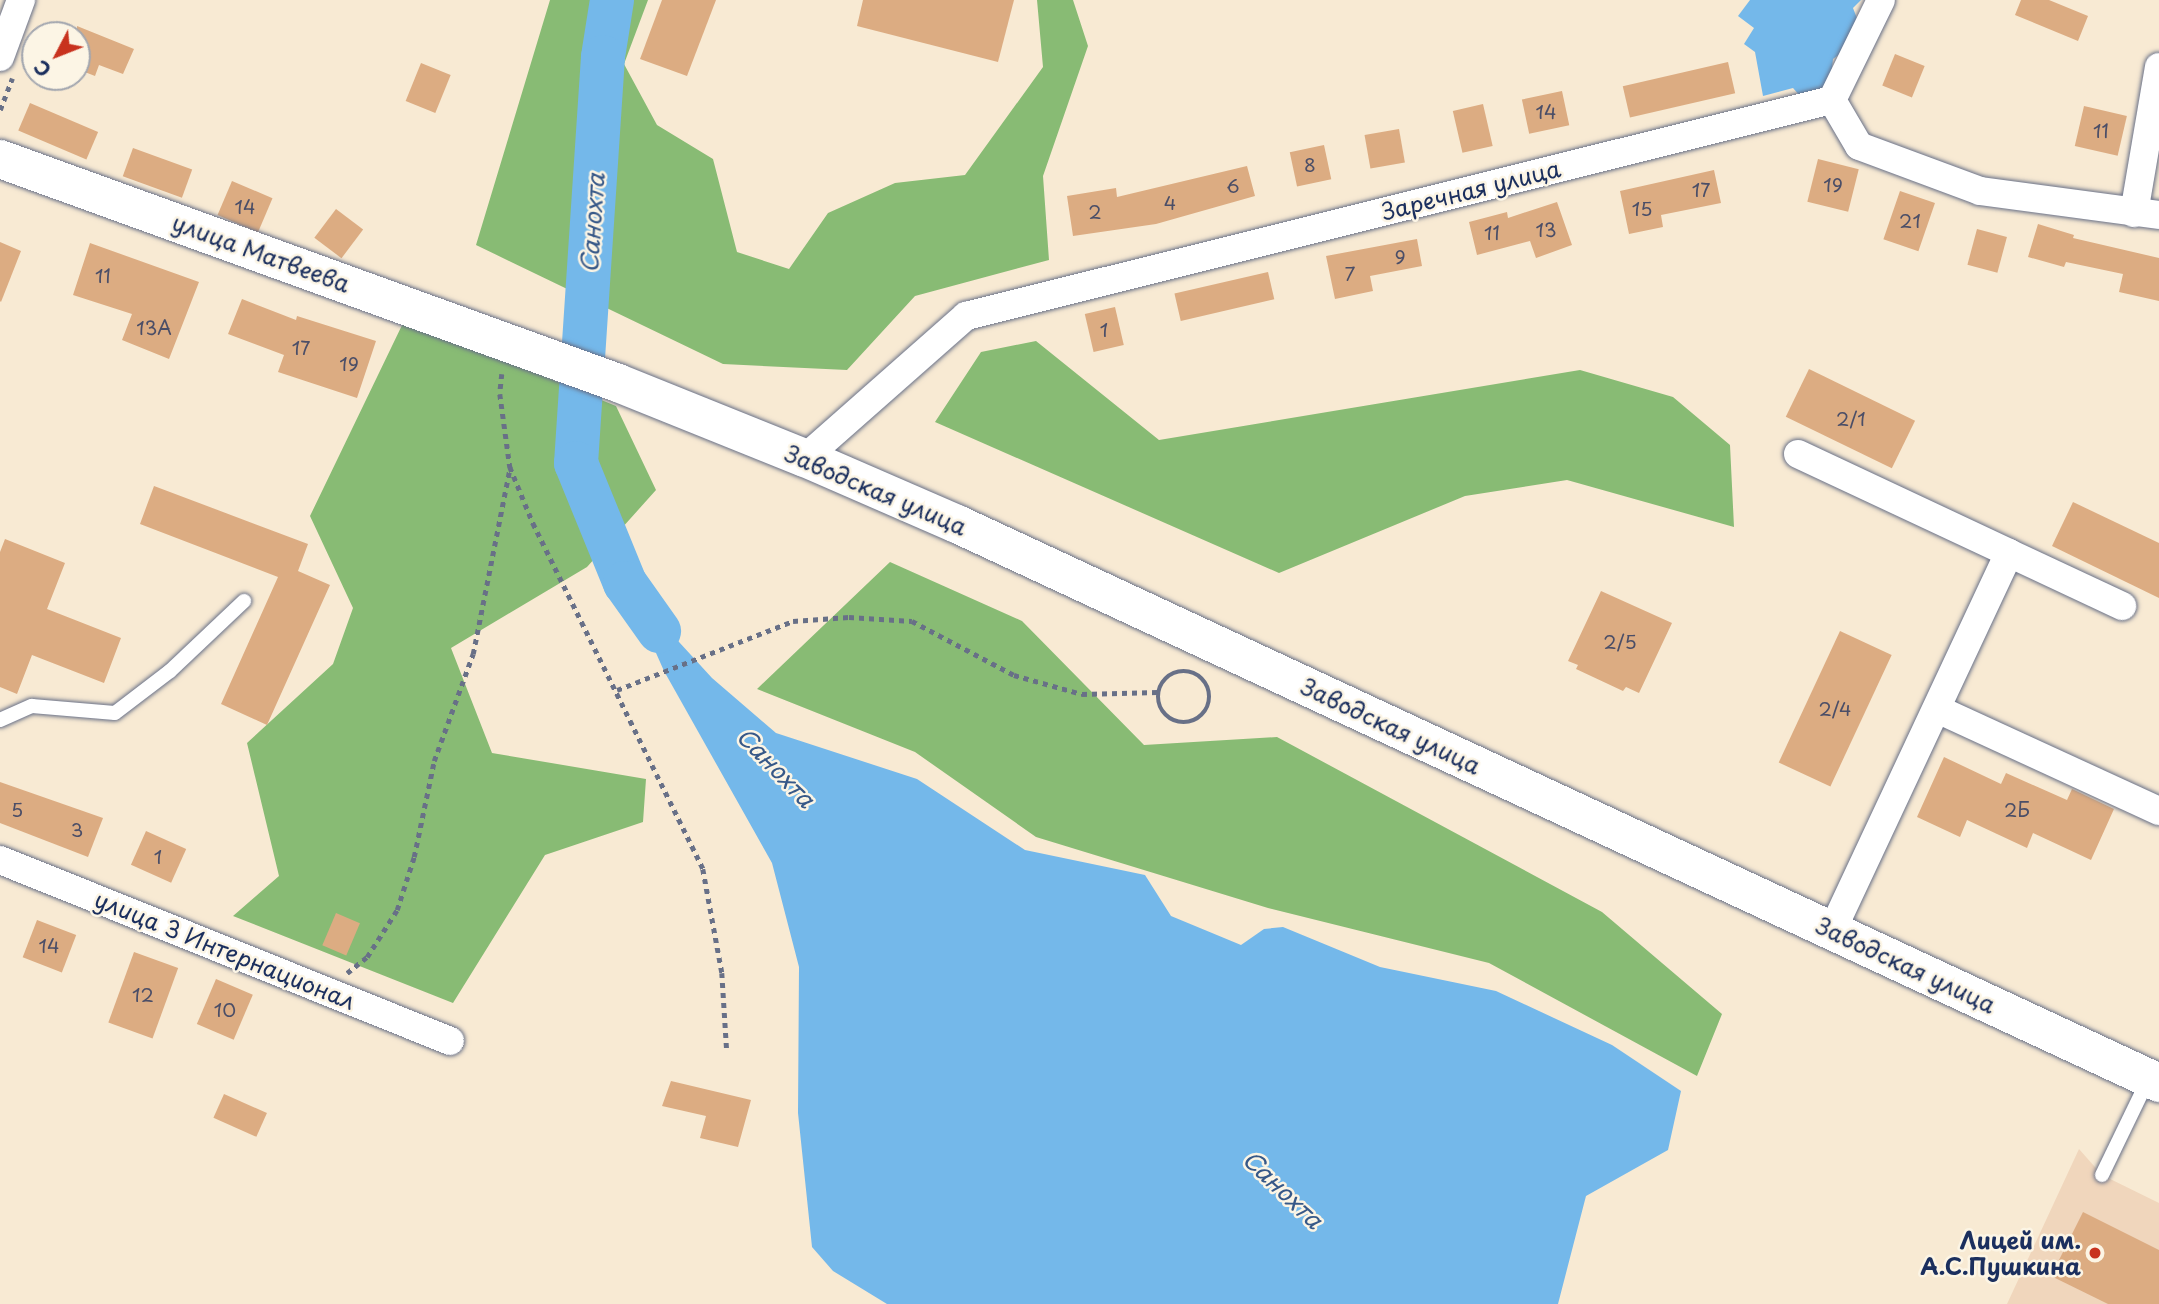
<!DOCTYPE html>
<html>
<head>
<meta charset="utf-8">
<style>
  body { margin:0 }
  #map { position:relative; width:2159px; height:1304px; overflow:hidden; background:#f8ead3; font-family:"Playpen Sans",sans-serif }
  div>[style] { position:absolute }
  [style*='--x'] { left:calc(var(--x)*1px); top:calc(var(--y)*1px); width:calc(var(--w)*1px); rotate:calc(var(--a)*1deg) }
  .built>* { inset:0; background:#f0d6bc }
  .forest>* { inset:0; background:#88bb74 }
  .water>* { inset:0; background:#74b8ea }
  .river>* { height:44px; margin:-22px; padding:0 22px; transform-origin:22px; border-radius:22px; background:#74b8ea }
  .building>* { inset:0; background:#dcac82; transform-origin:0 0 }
  .path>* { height:4.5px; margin-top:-2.25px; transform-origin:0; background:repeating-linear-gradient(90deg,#687087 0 5px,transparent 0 10px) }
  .path>.ring { margin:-2.25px; padding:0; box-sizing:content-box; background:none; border:4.5px solid #687087; border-radius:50% }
  .roads { filter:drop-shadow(0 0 2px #687087) drop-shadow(0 0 2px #687087) }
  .lane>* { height:14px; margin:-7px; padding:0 7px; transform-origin:7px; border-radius:7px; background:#fff }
  .street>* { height:28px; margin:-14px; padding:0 14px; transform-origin:14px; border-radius:14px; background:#fff }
  .secondary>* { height:38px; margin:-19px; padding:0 19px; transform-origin:19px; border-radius:19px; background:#fff }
  .dots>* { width:19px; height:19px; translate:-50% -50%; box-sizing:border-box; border:4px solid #fcf5e5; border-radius:50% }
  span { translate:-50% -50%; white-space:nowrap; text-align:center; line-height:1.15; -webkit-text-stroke:5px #fcf5e5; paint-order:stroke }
  .number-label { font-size:19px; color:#4b4e67 }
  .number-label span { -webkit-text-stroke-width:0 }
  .street-label { font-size:23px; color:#1b2f5e }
  .poi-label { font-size:23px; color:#1b2f5e; font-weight:700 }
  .right { translate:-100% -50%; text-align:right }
  .water-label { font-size:24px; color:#365888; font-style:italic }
  .north { position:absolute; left:21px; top:21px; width:70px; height:70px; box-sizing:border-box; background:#fcf5e5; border:2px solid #a2a6af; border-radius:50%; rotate:228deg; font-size:19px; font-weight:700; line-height:28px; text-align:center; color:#1b2f5e }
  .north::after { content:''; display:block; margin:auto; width:24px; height:32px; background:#c8321e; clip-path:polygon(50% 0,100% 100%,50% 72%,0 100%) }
</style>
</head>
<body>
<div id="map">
  <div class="built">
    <i style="clip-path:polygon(2079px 1149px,2102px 1175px,2159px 1203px,2159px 1304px,2007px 1304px)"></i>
  </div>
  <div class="forest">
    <i style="clip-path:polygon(550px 0,648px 0,624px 64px,657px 125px,713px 159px,737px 252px,789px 269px,828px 213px,895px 183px,965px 175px,1043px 67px,1037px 0,1073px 0,1088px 46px,1043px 176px,1049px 260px,915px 296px,847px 370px,723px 364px,476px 245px)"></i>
    <i style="clip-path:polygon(405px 319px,616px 406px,656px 490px,587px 567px,451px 648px,492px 753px,646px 779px,643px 822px,545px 855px,453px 1003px,233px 916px,279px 876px,247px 743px,333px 664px,353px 608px,310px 516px)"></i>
    <i style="clip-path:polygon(1036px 341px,1159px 440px,1580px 370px,1673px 397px,1730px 445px,1734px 527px,1567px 480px,1465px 496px,1279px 573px,935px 422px,981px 352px)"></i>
    <i style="clip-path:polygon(890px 562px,1022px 621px,1144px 745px,1277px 737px,1602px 912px,1722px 1014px,1697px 1076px,1489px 963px,1268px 908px,1036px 837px,915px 752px,757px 689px)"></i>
  </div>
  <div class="water">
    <i style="clip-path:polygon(1750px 0,1861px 0,1853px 8px,1858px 21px,1844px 51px,1833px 59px,1830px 87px,1801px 97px,1793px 88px,1763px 96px,1755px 52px,1744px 44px,1754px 28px,1738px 16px)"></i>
    <i style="clip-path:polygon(625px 583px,712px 678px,776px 733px,917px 779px,1025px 850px,1145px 875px,1171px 916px,1241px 945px,1264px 929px,1283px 927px,1380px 967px,1496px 991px,1612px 1045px,1681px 1091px,1668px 1150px,1586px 1196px,1558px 1304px,887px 1304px,833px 1271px,812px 1247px,798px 1113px,799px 967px,772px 863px,664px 671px)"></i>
  </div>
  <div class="river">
    <i style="--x:612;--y:0;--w:58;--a:99"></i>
    <i style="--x:603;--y:57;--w:407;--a:93.8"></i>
    <i style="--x:576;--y:463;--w:130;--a:67.8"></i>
    <i style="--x:625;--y:583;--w:59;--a:54.7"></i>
  </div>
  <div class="building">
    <i style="clip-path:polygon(662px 0,716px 0,687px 76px,640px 59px)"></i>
    <i style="clip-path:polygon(863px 0,1014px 0,998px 62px,857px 26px)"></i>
    <i style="clip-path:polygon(2021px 0,2049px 0,2088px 16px,2078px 41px,2015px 15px)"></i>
    <i style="clip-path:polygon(77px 26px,134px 49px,123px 74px,99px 65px,95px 76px,77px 69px)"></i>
    <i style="left:1895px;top:54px;width:32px;height:34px;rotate:22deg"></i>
    <i style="left:1728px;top:62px;width:32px;height:108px;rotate:77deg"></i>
    <i style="left:421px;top:63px;width:32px;height:41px;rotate:22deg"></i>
    <i style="left:1562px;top:91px;width:35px;height:41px;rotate:78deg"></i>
    <i style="left:30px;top:103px;width:74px;height:30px;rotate:23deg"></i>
    <i style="left:1483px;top:104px;width:43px;height:31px;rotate:77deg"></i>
    <i style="left:2084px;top:106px;width:44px;height:41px;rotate:13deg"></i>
    <i style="left:1399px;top:129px;width:34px;height:35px;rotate:80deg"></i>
    <i style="left:1324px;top:145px;width:35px;height:35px;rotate:78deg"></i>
    <i style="left:133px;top:148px;width:63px;height:30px;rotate:20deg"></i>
    <i style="left:1818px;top:159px;width:42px;height:44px;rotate:14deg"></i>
    <i style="clip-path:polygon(1247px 166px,1255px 196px,1156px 224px,1073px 236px,1067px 196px,1116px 188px,1117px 197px)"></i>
    <i style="clip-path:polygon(1714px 170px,1721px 203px,1661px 215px,1663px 227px,1629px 234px,1620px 191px)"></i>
    <i style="left:232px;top:181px;width:44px;height:37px;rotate:23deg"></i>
    <i style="left:1900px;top:191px;width:37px;height:51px;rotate:19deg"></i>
    <i style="clip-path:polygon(1557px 202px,1572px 245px,1536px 258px,1530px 241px,1477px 255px,1469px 222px,1507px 212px,1508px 218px)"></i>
    <i style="left:336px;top:209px;width:34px;height:36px;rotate:37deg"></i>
    <i style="clip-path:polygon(2038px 224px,2074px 235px,2073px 238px,2159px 258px,2159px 301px,2119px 292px,2123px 274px,2066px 262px,2064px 267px,2028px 257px)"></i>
    <i style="left:1977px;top:229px;width:31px;height:37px;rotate:15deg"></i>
    <i style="clip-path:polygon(1417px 239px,1422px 266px,1370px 276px,1373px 291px,1335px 299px,1326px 256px)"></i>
    <i style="clip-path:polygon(0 242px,21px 251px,1px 302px,0 301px)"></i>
    <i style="clip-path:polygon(90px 243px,199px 282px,169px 359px,122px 340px,132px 314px,73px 295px)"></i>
    <i style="left:1268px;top:272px;width:28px;height:96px;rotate:77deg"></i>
    <i style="clip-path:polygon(242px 299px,296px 320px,297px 316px,376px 341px,357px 398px,278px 372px,284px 355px,228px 334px)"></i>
    <i style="left:1115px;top:307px;width:39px;height:31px;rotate:77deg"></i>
    <i style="left:1809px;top:369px;width:118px;height:53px;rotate:26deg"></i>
    <i style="clip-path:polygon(154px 486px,308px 544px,298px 571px,330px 585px,267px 725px,221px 704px,278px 577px,140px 524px)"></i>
    <i style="clip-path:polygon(2073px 502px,2159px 543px,2159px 598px,2052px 546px)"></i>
    <i style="clip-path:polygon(5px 539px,65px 563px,47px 609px,121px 638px,104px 683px,32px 655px,17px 694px,0 687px,0 552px)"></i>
    <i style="clip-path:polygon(1601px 591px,1672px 623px,1639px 693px,1626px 687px,1623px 691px,1576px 669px,1578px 665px,1568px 661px)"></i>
    <i style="left:1840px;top:631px;width:57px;height:145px;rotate:25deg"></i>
    <i style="clip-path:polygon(1944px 757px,2001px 784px,2006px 773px,2067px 800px,2072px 789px,2114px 809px,2091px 860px,2033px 833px,2027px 848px,1967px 820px,1960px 837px,1917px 817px)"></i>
    <i style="clip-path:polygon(0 782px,103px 818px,88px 857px,0 823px)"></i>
    <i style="left:146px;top:831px;width:44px;height:37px;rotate:24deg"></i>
    <i style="left:336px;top:913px;width:26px;height:35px;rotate:23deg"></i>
    <i style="left:37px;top:920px;width:42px;height:40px;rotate:21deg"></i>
    <i style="left:134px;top:952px;width:47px;height:75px;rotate:20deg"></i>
    <i style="left:216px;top:979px;width:40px;height:49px;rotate:23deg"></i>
    <i style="clip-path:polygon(671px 1081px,751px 1100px,738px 1147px,700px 1138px,706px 1116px,662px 1106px)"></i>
    <i style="left:224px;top:1094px;width:47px;height:26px;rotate:24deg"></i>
    <i style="clip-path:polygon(2083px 1212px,2159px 1250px,2159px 1304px,2108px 1304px,2051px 1276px)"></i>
  </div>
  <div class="path">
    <i style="--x:0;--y:110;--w:34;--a:-69"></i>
    <i style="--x:502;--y:374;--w:20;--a:96"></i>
    <i style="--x:500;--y:394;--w:74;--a:82.2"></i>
    <i style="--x:510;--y:467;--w:61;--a:67.7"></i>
    <i style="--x:533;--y:523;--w:386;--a:63.8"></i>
    <i style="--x:703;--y:869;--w:106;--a:79.6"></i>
    <i style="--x:722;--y:973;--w:79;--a:86.4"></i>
    <i class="ring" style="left:1158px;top:671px;width:47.5px;height:47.5px"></i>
    <i style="--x:617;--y:690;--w:189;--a:-21.4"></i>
    <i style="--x:793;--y:621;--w:56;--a:-4.1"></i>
    <i style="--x:849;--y:617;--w:63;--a:3.6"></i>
    <i style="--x:912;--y:621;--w:115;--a:27.9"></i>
    <i style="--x:1014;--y:675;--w:71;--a:15.6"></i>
    <i style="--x:1082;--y:694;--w:76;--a:-1.5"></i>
    <i style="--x:347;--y:973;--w:26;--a:-39"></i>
    <i style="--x:367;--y:957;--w:56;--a:-57.4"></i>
    <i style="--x:397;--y:910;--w:56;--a:-72.2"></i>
    <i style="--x:414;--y:857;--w:98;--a:-78.2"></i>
    <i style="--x:434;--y:761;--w:114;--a:-70"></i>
    <i style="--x:473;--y:654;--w:191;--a:-78.8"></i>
  </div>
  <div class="roads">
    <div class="lane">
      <i style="--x:0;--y:720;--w:35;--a:-24"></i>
      <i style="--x:32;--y:706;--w:83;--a:4.8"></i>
      <i style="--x:115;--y:713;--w:69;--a:-37.4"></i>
      <i style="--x:170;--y:671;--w:102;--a:-43.4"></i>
      <i style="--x:2102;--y:1175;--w:106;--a:-64.2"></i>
    </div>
    <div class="street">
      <i style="--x:0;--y:57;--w:61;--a:-69.8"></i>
      <i style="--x:1832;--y:100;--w:53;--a:59.6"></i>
      <i style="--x:1859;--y:146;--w:129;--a:20.4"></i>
      <i style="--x:1980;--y:191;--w:181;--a:7.6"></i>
      <i style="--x:1832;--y:100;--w:111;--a:-63.9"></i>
      <i style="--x:2134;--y:213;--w:148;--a:-80.3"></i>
      <i style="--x:1798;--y:454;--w:233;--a:25.1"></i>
      <i style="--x:2009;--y:553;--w:417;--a:115.1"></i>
      <i style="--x:805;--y:458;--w:215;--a:-41.4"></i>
      <i style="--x:966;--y:316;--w:893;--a:-14.01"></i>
      <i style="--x:2009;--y:553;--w:125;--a:25.1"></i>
      <i style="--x:1937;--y:709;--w:244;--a:24.7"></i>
      <i style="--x:0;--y:860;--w:485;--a:21.9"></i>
    </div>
    <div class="secondary">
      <i style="--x:0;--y:159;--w:657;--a:19.92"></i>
      <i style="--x:618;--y:383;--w:201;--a:21.9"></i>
      <i style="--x:805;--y:458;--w:166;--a:23.5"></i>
      <i style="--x:957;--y:524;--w:1326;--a:24.94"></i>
    </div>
  </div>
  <div class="dots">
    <i style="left:2095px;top:1253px;background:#c8321e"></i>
  </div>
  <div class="number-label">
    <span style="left:1546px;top:112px">14</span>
    <span style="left:2101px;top:131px">11</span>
    <span style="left:1310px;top:165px">8</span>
    <span style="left:1833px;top:185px">19</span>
    <span style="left:1233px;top:186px">6</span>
    <span style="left:1701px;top:190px">17</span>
    <span style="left:1170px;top:203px">4</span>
    <span style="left:245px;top:207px">14</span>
    <span style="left:1642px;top:209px">15</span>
    <span style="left:1095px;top:212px">2</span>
    <span style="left:1910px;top:221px">21</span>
    <span style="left:1546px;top:230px">13</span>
    <span style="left:1492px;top:233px">11</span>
    <span style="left:1400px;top:257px">9</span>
    <span style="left:1350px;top:274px">7</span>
    <span style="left:103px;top:276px">11</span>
    <span style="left:154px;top:328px">13А</span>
    <span style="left:1104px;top:330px">1</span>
    <span style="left:301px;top:348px">17</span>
    <span style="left:349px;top:364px">19</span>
    <span style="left:1851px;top:419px">2/1</span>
    <span style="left:1620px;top:642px">2/5</span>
    <span style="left:1835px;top:709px">2/4</span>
    <span style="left:17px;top:810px">5</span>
    <span style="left:2017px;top:810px">2Б</span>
    <span style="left:77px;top:830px">3</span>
    <span style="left:158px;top:857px">1</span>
    <span style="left:49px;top:946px">14</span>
    <span style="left:143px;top:995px">12</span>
    <span style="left:225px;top:1010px">10</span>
  </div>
  <div class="street-label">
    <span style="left:1471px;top:190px;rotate:-14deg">Заречная улица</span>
    <span style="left:261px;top:253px;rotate:20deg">улица Матвеева</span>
    <span style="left:876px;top:490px;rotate:23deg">Заводская улица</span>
    <span style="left:1391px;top:726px;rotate:25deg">Заводская улица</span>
    <span style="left:225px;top:950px;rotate:22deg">улица 3 Интернационал</span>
    <span style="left:1906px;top:965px;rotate:25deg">Заводская улица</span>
  </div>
  <div class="poi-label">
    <span class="right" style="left:2081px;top:1253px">Лицей им.<br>А.С.Пушкина</span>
  </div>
  <div class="water-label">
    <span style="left:592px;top:223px;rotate:-86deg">Санохта</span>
    <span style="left:776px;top:767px;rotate:46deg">Санохта</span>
    <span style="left:1283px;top:1189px;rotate:44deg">Санохта</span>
  </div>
  <div class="north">С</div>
</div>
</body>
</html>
